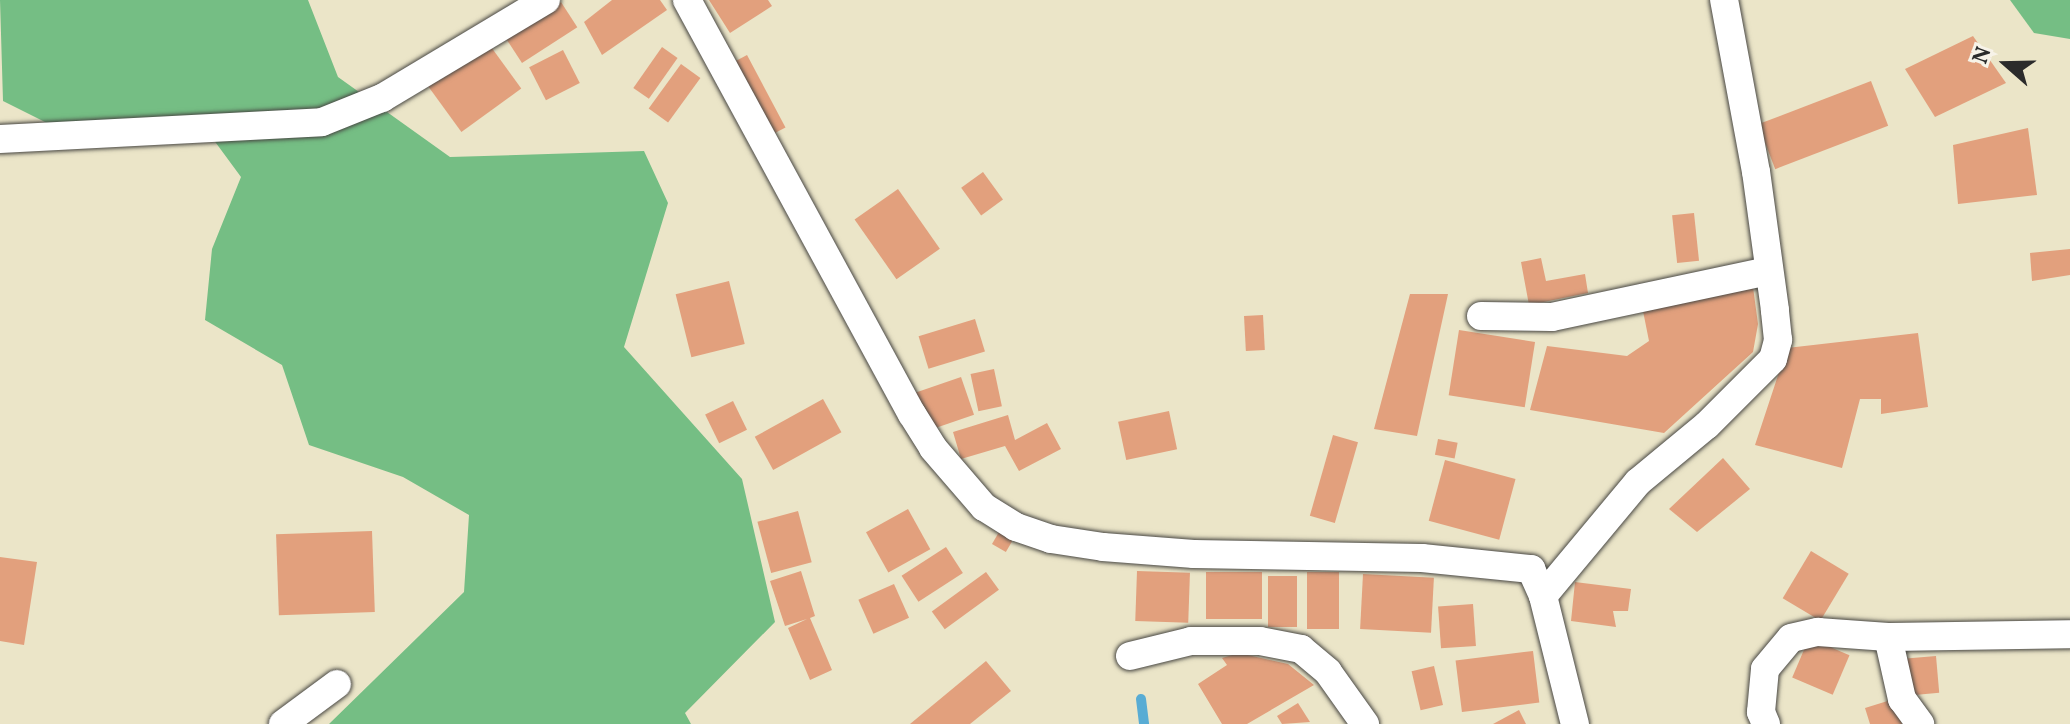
<!DOCTYPE html>
<html>
<head>
<meta charset="utf-8">
<style>
  body { margin:0 }
  #map { position:relative; width:2070px; height:724px; overflow:hidden; background:#ebe5c8; font-family:Vollkorn,serif }
  div>[style] { position:absolute }
  [style*='--x'] { left:calc(var(--x)*1px); top:calc(var(--y)*1px); width:calc(var(--w)*1px); rotate:calc(var(--a)*1deg) }
  .forest>* { inset:0; background:#75be84 }
  .stream>* { height:10px; margin:-5px; padding:0 5px; transform-origin:5px; border-radius:5px; background:#58acd4 }
  .building>* { inset:0; background:#e2a07d; transform-origin:0 0 }
  .roads { filter:drop-shadow(0 0 2px #484743) drop-shadow(0 0 2px #484743) }
  .street>* { height:28px; margin:-14px; padding:0 14px; transform-origin:14px; border-radius:14px; background:#fff }
  span { translate:-50% -50%; white-space:nowrap; text-align:center; line-height:1.15; -webkit-text-stroke:6px #f7f3e8; paint-order:stroke }
  .north { position:absolute; left:1966px; top:24px; width:80px; height:80px; -webkit-text-stroke:6px #f7f3e8; paint-order:stroke; rotate:290deg; font-size:22px; font-weight:700; line-height:32px; text-align:center; color:#2b2b2b }
  .north::after { content:''; display:block; margin:auto; width:28px; height:36px; background:#2b2b2b; clip-path:polygon(50% 0,100% 100%,50% 72%,0 100%) }
</style>
</head>
<body>
<div id="map">
  <div class="forest">
    <i style="clip-path:polygon(0 0,308px 0,338px 77px,450px 157px,644px 151px,668px 203px,624px 347px,742px 479px,775px 622px,685px 713px,691px 724px,329px 724px,464px 592px,469px 515px,403px 477px,309px 445px,282px 365px,205px 320px,212px 249px,241px 177px,202px 124px,65px 132px,3px 101px)"></i>
    <i style="clip-path:polygon(2010px 0,2070px 0,2070px 39px,2034px 33px)"></i>
  </div>
  <div class="stream">
    <i style="--x:1141;--y:699;--w:25;--a:83"></i>
  </div>
  <div class="building">
    <i style="clip-path:polygon(612px 0,660px 0,667px 10px,602px 55px,584px 22px)"></i>
    <i style="clip-path:polygon(709px 0,768px 0,772px 6px,730px 33px)"></i>
    <i style="left:561px;top:2px;width:30px;height:66px;rotate:57deg"></i>
    <i style="clip-path:polygon(1973px 36px,2006px 83px,1935px 117px,1905px 69px)"></i>
    <i style="left:486px;top:40px;width:60px;height:74px;rotate:54deg"></i>
    <i style="left:662px;top:47px;width:19px;height:50px;rotate:35deg"></i>
    <i style="left:563px;top:50px;width:37px;height:38px;rotate:63deg"></i>
    <i style="left:747px;top:55px;width:82px;height:18px;rotate:62deg"></i>
    <i style="left:681px;top:64px;width:24px;height:55px;rotate:36deg"></i>
    <i style="left:1871px;top:81px;width:48px;height:121px;rotate:69deg"></i>
    <i style="clip-path:polygon(2028px 128px,2037px 195px,1958px 204px,1953px 145px)"></i>
    <i style="left:983px;top:172px;width:34px;height:27px;rotate:54deg"></i>
    <i style="left:898px;top:189px;width:73px;height:53px;rotate:55deg"></i>
    <i style="left:1694px;top:213px;width:48px;height:22px;rotate:84deg"></i>
    <i style="clip-path:polygon(2070px 249px,2070px 275px,2032px 281px,2030px 253px)"></i>
    <i style="clip-path:polygon(1541px 258px,1546px 281px,1585px 274px,1588px 293px,1529px 305px,1521px 262px)"></i>
    <i style="left:729px;top:281px;width:65px;height:55px;rotate:76deg"></i>
    <i style="clip-path:polygon(1753px 287px,1758px 324px,1753px 352px,1664px 433px,1530px 410px,1547px 346px,1627px 356px,1649px 341px,1642px 306px)"></i>
    <i style="clip-path:polygon(1410px 294px,1448px 294px,1417px 436px,1374px 429px)"></i>
    <i style="left:1263px;top:315px;width:35px;height:19px;rotate:87deg"></i>
    <i style="left:975px;top:319px;width:34px;height:59px;rotate:73deg"></i>
    <i style="left:1459px;top:330px;width:77px;height:66px;rotate:9deg"></i>
    <i style="clip-path:polygon(1918px 333px,1928px 407px,1881px 414px,1881px 399px,1860px 399px,1842px 468px,1755px 445px,1787px 348px)"></i>
    <i style="left:994px;top:369px;width:38px;height:24px;rotate:78deg"></i>
    <i style="left:961px;top:377px;width:40px;height:50px;rotate:71deg"></i>
    <i style="left:823px;top:399px;width:38px;height:78px;rotate:61deg"></i>
    <i style="left:733px;top:401px;width:32px;height:31px;rotate:64deg"></i>
    <i style="left:1169px;top:411px;width:39px;height:52px;rotate:78deg"></i>
    <i style="clip-path:polygon(1008px 415px,1015px 440px,1047px 423px,1061px 449px,1019px 471px,1005px 446px,961px 459px,953px 432px)"></i>
    <i style="left:1333px;top:435px;width:26px;height:84px;rotate:16deg"></i>
    <i style="left:1438px;top:439px;width:20px;height:16px;rotate:11deg"></i>
    <i style="clip-path:polygon(1723px 458px,1750px 489px,1697px 532px,1669px 509px)"></i>
    <i style="left:1445px;top:460px;width:73px;height:63px;rotate:15deg"></i>
    <i style="left:908px;top:509px;width:46px;height:48px;rotate:61deg"></i>
    <i style="left:798px;top:511px;width:53px;height:42px;rotate:75deg"></i>
    <i style="left:372px;top:531px;width:81px;height:96px;rotate:88deg"></i>
    <i style="left:999px;top:532px;width:16px;height:14px;rotate:30deg"></i>
    <i style="left:946px;top:547px;width:31px;height:53px;rotate:57deg"></i>
    <i style="left:1811px;top:551px;width:44px;height:55px;rotate:31deg"></i>
    <i style="clip-path:polygon(0 557px,37px 562px,24px 645px,0 641px)"></i>
    <i style="clip-path:polygon(801px 571px,815px 616px,810px 618px,832px 670px,810px 680px,788px 628px,807px 619px,785px 626px,770px 581px)"></i>
    <i style="left:1137px;top:571px;width:53px;height:50px;rotate:2deg"></i>
    <i style="left:986px;top:572px;width:22px;height:67px;rotate:54deg"></i>
    <i style="left:1206px;top:572px;width:56px;height:47px"></i>
    <i style="left:1307px;top:572px;width:32px;height:57px"></i>
    <i style="left:1363px;top:574px;width:71px;height:55px;rotate:3deg"></i>
    <i style="left:1268px;top:576px;width:29px;height:51px"></i>
    <i style="clip-path:polygon(1575px 582px,1631px 589px,1628px 611px,1613px 611px,1616px 627px,1571px 621px)"></i>
    <i style="left:894px;top:584px;width:37px;height:39px;rotate:66deg"></i>
    <i style="left:1473px;top:604px;width:42px;height:35px;rotate:86deg"></i>
    <i style="left:1809px;top:638px;width:44px;height:43px;rotate:23deg"></i>
    <i style="left:1533px;top:651px;width:52px;height:78px;rotate:83deg"></i>
    <i style="clip-path:polygon(1239px 653px,1288px 664px,1314px 685px,1247px 724px,1222px 724px,1198px 684px,1227px 665px,1222px 658px)"></i>
    <i style="left:1936px;top:656px;width:37px;height:30px;rotate:85deg"></i>
    <i style="clip-path:polygon(986px 661px,1011px 691px,970px 724px,910px 724px)"></i>
    <i style="left:1434px;top:666px;width:40px;height:23px;rotate:77deg"></i>
    <i style="clip-path:polygon(1894px 699px,1902px 724px,1870px 724px,1865px 708px)"></i>
    <i style="clip-path:polygon(1298px 703px,1310px 722px,1282px 724px,1277px 716px)"></i>
    <i style="clip-path:polygon(1519px 710px,1526px 724px,1493px 724px)"></i>
  </div>
  <div class="roads">
    <div class="street">
      <i style="--x:687;--y:0;--w:471;--a:61.5"></i>
      <i style="--x:912;--y:414;--w:40;--a:58"></i>
      <i style="--x:933;--y:448;--w:78;--a:49.2"></i>
      <i style="--x:984;--y:507;--w:38;--a:32"></i>
      <i style="--x:1016;--y:527;--w:37;--a:19"></i>
      <i style="--x:1051;--y:539;--w:53;--a:8.7"></i>
      <i style="--x:1103;--y:547;--w:91;--a:4.4"></i>
      <i style="--x:1194;--y:554;--w:228;--a:1"></i>
      <i style="--x:1422;--y:558;--w:110;--a:5.8"></i>
      <i style="--x:1531;--y:569;--w:30;--a:66"></i>
      <i style="--x:1543;--y:596;--w:132;--a:76"></i>
      <i style="--x:0;--y:139;--w:322;--a:-3"></i>
      <i style="--x:322;--y:122;--w:65;--a:-21.8"></i>
      <i style="--x:382;--y:98;--w:191;--a:-30.9"></i>
      <i style="--x:1481;--y:316;--w:71;--a:0.8"></i>
      <i style="--x:1552;--y:317;--w:221;--a:-12"></i>
      <i style="--x:1543;--y:596;--w:148;--a:-50.2"></i>
      <i style="--x:1638;--y:482;--w:89;--a:-39.6"></i>
      <i style="--x:1707;--y:425;--w:93;--a:-45"></i>
      <i style="--x:1773;--y:359;--w:20;--a:-75"></i>
      <i style="--x:1778;--y:340;--w:30;--a:-96"></i>
      <i style="--x:1775;--y:310;--w:139;--a:-97.8"></i>
      <i style="--x:1756;--y:172;--w:175;--a:-100.5"></i>
      <i style="--x:1888;--y:637;--w:64;--a:77.3"></i>
      <i style="--x:1902;--y:699;--w:31;--a:54"></i>
      <i style="--x:1130;--y:656;--w:63;--a:-13.8"></i>
      <i style="--x:1191;--y:641;--w:69;--a:0"></i>
      <i style="--x:1260;--y:641;--w:42;--a:11"></i>
      <i style="--x:1301;--y:649;--w:35;--a:40"></i>
      <i style="--x:1328;--y:672;--w:64;--a:54.6"></i>
      <i style="--x:283;--y:724;--w:67;--a:-36.5"></i>
      <i style="--x:1766;--y:724;--w:13;--a:-113"></i>
      <i style="--x:1761;--y:712;--w:43;--a:-84.7"></i>
      <i style="--x:1765;--y:669;--w:40;--a:-50"></i>
      <i style="--x:1791;--y:638;--w:28;--a:-13"></i>
      <i style="--x:1818;--y:632;--w:70;--a:4.1"></i>
      <i style="--x:1888;--y:637;--w:182;--a:-0.9"></i>
    </div>
  </div>
  <div class="north">N</div>
</div>
</body>
</html>
